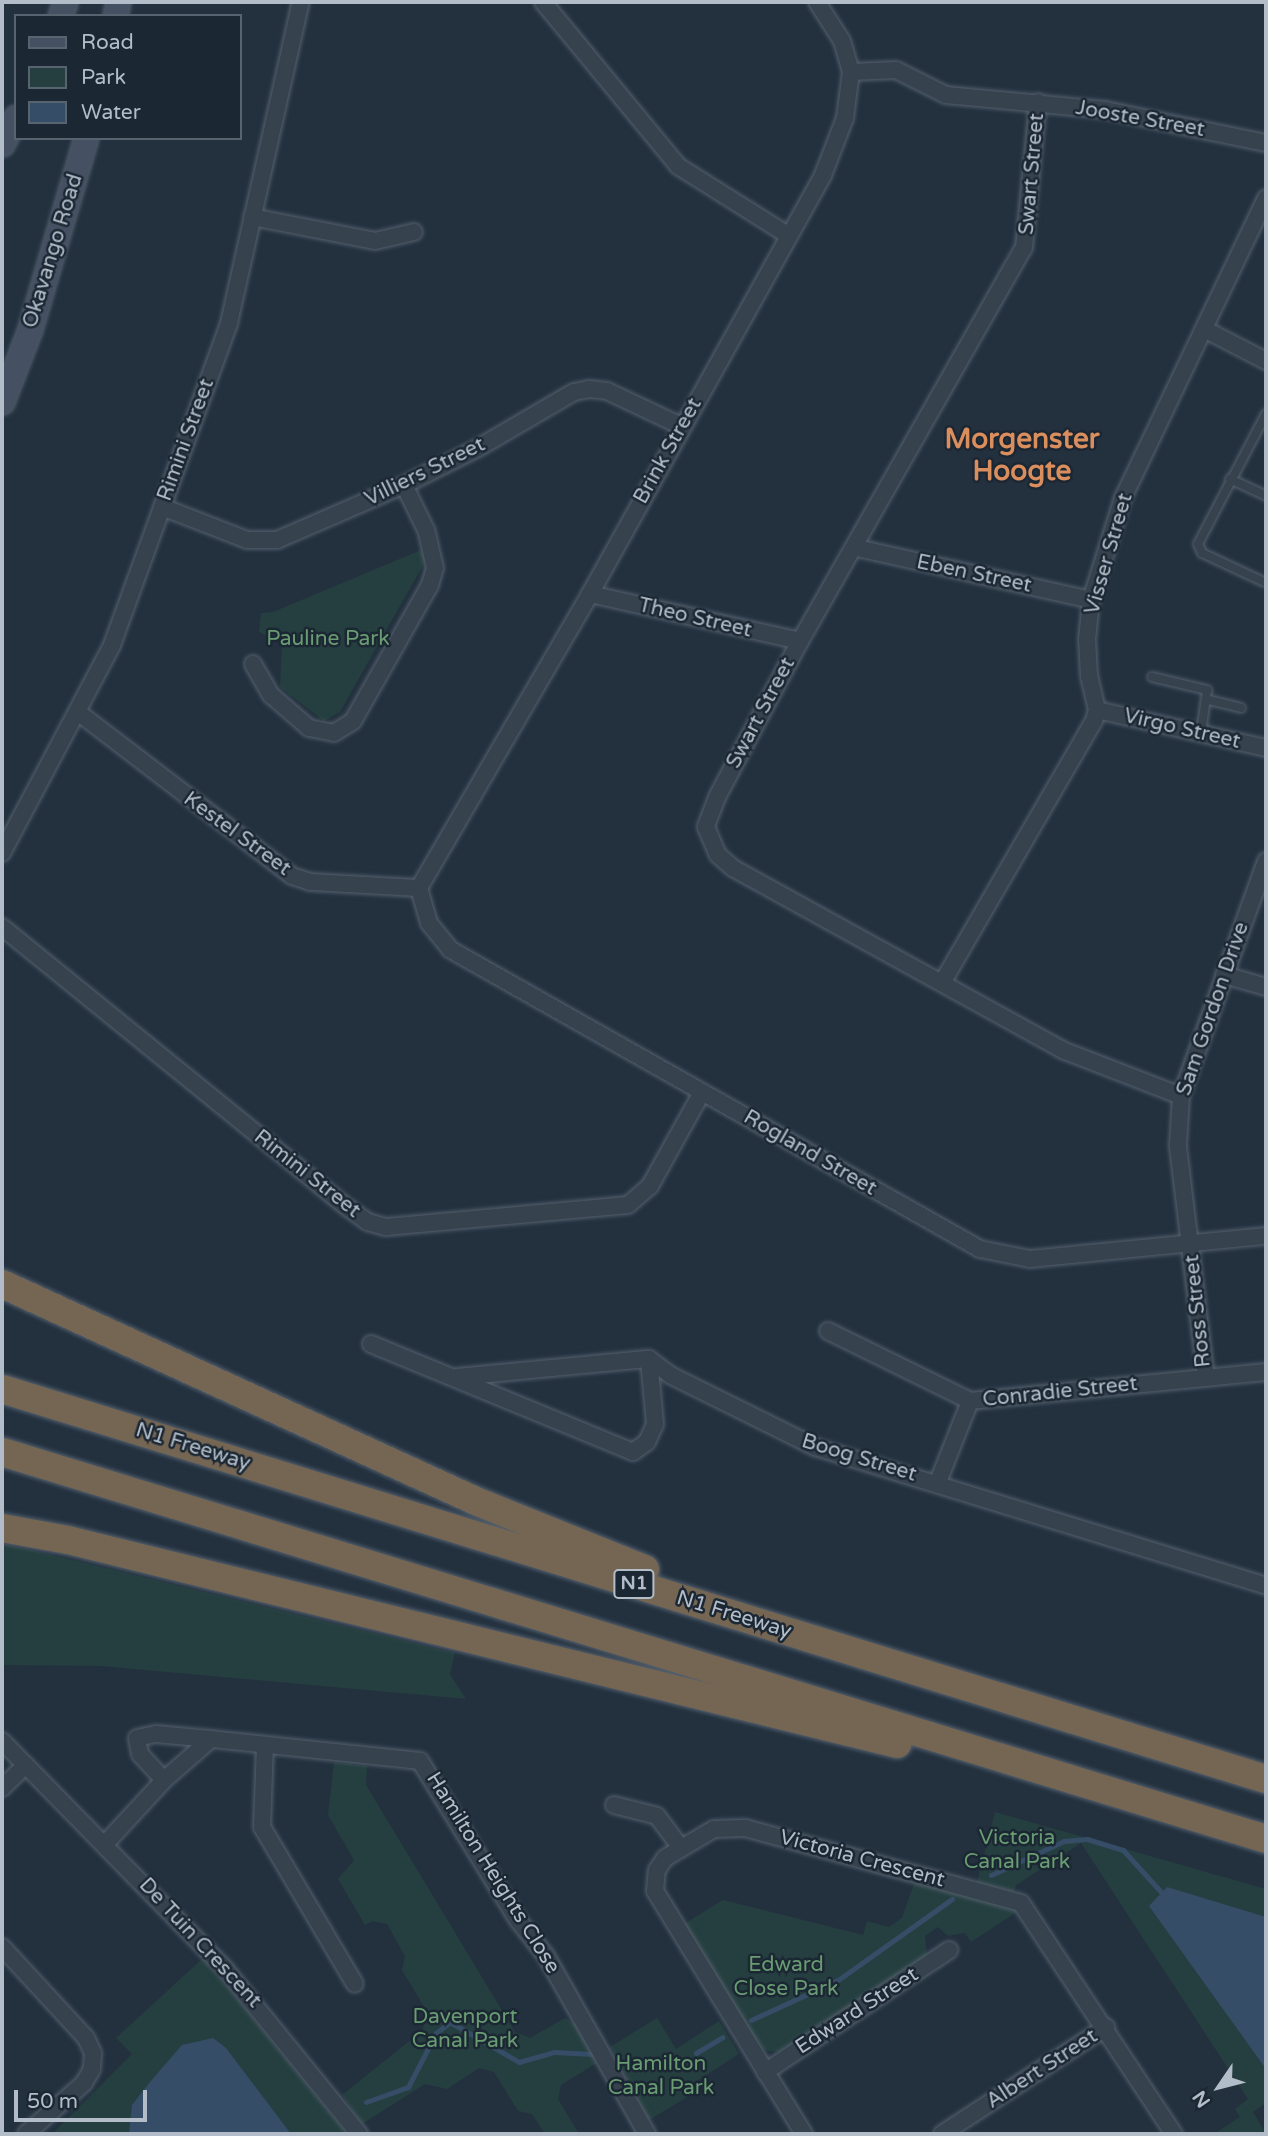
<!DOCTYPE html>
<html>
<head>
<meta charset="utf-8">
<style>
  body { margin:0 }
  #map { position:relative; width:1268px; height:2136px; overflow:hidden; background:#23313f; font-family:"Varela Round",sans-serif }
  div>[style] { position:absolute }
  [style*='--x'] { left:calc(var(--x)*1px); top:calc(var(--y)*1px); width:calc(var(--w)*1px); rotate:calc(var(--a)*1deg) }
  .green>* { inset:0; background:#253f40 }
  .water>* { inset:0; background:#354d67 }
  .stream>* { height:5px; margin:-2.5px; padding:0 2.5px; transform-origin:2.5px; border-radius:2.5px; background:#354d67 }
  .roads { filter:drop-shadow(0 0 2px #55606d) drop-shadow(0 0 2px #55606d) }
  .service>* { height:8px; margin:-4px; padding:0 4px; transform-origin:4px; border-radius:4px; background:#37424f }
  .minor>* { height:16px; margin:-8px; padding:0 8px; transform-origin:8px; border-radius:8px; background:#37424f }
  .secondary>* { height:23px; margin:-11.5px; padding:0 11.5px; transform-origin:11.5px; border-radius:11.5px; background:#455162 }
  .motorway>* { height:28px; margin:-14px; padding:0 14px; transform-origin:14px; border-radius:14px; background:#756653 }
  span { translate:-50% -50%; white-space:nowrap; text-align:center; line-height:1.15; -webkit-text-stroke:5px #1c2734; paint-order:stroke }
  .shield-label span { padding:2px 5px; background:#1c2734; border:2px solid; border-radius:5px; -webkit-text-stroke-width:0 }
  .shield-label { font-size:19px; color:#b3bdca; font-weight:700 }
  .street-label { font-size:21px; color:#b3bdca }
  .park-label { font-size:21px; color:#699c72 }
  .district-label { font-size:28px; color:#da8d5d; font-weight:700 }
  .frame { position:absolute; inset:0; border:4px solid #b3bdca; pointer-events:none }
  .legend { position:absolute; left:14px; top:14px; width:228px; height:126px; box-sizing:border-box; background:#1c2734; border:2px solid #586370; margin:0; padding:9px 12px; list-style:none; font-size:21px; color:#b3bdca }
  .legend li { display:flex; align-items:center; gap:14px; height:35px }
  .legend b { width:35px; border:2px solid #586370 }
  .north { position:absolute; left:1184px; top:2052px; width:70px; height:70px; -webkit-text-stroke:5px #1c2734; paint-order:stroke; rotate:235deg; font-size:19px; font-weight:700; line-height:28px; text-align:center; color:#b3bdca }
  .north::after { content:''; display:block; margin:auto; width:24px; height:32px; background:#b3bdca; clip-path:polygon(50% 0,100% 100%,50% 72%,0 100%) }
  .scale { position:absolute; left:14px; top:2090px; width:133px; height:32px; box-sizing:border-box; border:4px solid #b3bdca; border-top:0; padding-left:9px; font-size:21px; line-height:24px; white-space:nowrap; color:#b3bdca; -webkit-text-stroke:5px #1c2734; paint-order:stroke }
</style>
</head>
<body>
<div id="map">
  <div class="green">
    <i style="clip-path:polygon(421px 550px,426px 560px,340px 712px,324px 721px,280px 687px,282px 643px,259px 632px,261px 613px,273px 612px)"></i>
    <i style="clip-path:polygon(2px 1543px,455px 1653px,450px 1674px,466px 1699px,101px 1666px,2px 1665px)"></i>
    <i style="clip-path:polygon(334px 1762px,367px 1766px,366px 1785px,515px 2032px,530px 2038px,565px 2018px,580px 2026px,600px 2061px,561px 2085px,558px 2099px,579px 2134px,545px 2134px,532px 2114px,518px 2111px,494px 2072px,479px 2068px,447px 2089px,425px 2084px,362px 2124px,342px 2095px,423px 2030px,426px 2010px,402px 1970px,405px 1956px,387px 1924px,372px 1921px,365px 1925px,338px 1879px,354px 1860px,328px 1815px)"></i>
    <i style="clip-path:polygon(995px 1812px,1266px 1889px,1266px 2103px,1253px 2112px,1266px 2134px,1214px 2134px,1240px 2117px,1235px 2109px,1248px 2099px,1081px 1843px,1016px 1885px,1014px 1892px,977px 1882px)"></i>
    <i style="clip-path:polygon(915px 1881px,1018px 1911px,971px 1942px,965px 1933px,948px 1936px,938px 1927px,925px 1936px,927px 1955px,779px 2052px,766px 2051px,757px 2043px,684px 1924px,723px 1900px,863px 1935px,867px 1921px,889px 1927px,902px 1918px)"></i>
    <i style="clip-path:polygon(203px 1958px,347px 2134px,52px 2134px,132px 2054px,116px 2038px)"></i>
    <i style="clip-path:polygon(657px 2018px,676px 2049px,719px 2021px,739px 2054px,695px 2082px,699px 2090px,649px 2120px,610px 2047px)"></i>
  </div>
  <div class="water">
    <i style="clip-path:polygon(1167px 1887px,1266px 1917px,1266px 2069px,1149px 1906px)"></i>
    <i style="clip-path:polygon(213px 2038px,226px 2048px,291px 2134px,129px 2134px,132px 2105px,150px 2082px,182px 2045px)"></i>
  </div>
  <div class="stream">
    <i style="--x:991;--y:1875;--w:81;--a:-25"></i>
    <i style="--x:1064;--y:1841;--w:23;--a:-5"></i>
    <i style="--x:1087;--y:1839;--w:38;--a:17"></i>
    <i style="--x:1123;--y:1850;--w:58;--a:47.8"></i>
    <i style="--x:751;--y:2020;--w:96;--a:-24.7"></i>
    <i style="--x:838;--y:1980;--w:140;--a:-35.4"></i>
    <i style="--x:696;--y:2053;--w:31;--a:-31"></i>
    <i style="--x:366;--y:2102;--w:45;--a:-19.7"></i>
    <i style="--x:408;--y:2087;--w:61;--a:-62.6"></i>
    <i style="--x:436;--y:2033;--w:18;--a:-38"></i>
    <i style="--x:450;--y:2022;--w:80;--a:30.1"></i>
    <i style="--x:519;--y:2062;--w:36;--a:-16"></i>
    <i style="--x:554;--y:2052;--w:39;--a:3"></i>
  </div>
  <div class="roads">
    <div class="service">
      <i style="--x:1230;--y:479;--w:40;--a:25"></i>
      <i style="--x:1264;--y:582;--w:68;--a:-154.9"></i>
      <i style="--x:1202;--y:553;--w:10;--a:-114"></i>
      <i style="--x:1198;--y:544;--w:147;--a:-62.4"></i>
      <i style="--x:1152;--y:677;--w:57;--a:13.3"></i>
      <i style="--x:1207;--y:690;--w:43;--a:97.9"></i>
      <i style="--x:1209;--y:700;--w:33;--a:14"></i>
    </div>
    <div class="minor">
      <i style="--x:543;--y:2;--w:212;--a:50.5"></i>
      <i style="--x:678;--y:166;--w:131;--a:32.2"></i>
      <i style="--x:851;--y:72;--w:45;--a:-2.5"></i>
      <i style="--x:896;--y:70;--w:56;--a:26.6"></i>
      <i style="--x:946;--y:95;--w:160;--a:5.4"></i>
      <i style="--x:1105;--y:110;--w:164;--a:11.6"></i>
      <i style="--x:1038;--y:102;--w:146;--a:95.5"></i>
      <i style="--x:1024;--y:247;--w:453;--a:119.6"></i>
      <i style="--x:800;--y:641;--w:174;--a:118"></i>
      <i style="--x:718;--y:795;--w:34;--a:111"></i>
      <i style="--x:706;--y:827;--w:30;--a:67"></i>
      <i style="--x:718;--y:855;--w:20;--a:41"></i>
      <i style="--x:733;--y:868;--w:379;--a:28.9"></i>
      <i style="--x:1065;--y:1051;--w:124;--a:21.2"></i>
      <i style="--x:252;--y:217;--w:125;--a:11"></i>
      <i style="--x:375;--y:241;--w:40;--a:-13"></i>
      <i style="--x:1204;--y:329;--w:70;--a:27.3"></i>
      <i style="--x:162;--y:507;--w:91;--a:21.2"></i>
      <i style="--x:247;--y:540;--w:30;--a:0"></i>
      <i style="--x:277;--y:540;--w:138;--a:-23.4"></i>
      <i style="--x:404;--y:485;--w:83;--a:-26.6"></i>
      <i style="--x:478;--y:448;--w:111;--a:-30.3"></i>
      <i style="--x:574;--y:392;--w:15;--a:-11"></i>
      <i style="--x:589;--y:389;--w:18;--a:6"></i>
      <i style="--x:607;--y:391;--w:82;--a:25.3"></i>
      <i style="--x:857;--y:548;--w:240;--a:12.5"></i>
      <i style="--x:590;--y:594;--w:215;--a:12.6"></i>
      <i style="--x:253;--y:664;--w:36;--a:60"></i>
      <i style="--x:271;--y:695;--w:50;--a:41"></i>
      <i style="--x:309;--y:728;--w:25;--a:11"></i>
      <i style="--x:334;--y:733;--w:22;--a:-32"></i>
      <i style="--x:353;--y:721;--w:156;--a:-60.5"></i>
      <i style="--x:430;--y:585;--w:18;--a:-74"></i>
      <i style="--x:435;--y:568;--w:39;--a:-103"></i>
      <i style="--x:426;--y:530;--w:50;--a:-116.1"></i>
      <i style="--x:1097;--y:710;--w:173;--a:12.7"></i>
      <i style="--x:79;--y:713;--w:268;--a:37.4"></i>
      <i style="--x:292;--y:876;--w:19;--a:18"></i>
      <i style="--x:310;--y:882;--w:109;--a:3.2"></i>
      <i style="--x:2;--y:853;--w:235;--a:-62.1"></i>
      <i style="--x:112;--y:645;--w:343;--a:-70"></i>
      <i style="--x:229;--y:323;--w:329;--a:-77.4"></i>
      <i style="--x:419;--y:888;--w:340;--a:-59.8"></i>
      <i style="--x:590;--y:594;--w:479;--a:-60.9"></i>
      <i style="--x:823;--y:175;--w:61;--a:-68.9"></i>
      <i style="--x:845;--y:118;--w:46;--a:-82.6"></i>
      <i style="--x:851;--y:72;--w:32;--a:-106"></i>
      <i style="--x:842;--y:41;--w:46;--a:-122.7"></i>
      <i style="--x:419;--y:888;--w:36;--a:74"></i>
      <i style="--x:429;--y:923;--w:35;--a:51"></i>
      <i style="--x:451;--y:950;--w:608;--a:29.48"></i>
      <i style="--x:980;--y:1249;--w:51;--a:11.3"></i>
      <i style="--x:1030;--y:1259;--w:237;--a:-5.6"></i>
      <i style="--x:2;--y:927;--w:444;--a:39.1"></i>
      <i style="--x:347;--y:1207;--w:26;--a:36"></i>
      <i style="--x:368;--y:1222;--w:19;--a:16"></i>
      <i style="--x:386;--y:1227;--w:243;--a:-5.2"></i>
      <i style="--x:628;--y:1205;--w:29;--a:-41"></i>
      <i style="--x:650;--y:1186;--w:107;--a:-61"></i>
      <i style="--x:1224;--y:975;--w:44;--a:15.9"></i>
      <i style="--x:942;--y:983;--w:303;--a:-59.9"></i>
      <i style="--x:1094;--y:721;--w:11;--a:-75"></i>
      <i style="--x:1097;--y:710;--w:35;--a:-103"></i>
      <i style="--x:1089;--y:676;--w:36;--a:-93"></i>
      <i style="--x:1087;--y:640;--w:40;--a:-84.3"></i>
      <i style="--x:1091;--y:600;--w:107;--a:-72.6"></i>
      <i style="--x:1123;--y:498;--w:332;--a:-64.5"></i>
      <i style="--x:828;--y:1331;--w:158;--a:26.2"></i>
      <i style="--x:970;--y:1401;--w:297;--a:-5.6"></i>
      <i style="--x:371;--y:1344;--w:283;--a:22.4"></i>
      <i style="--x:633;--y:1452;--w:17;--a:-36"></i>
      <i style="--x:647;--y:1442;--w:20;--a:-66"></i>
      <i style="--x:655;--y:1424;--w:65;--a:-95.3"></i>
      <i style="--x:457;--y:1377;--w:193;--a:-5.4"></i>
      <i style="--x:649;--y:1359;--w:26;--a:37"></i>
      <i style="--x:670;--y:1375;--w:162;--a:26.4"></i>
      <i style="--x:815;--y:1447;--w:472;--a:17.1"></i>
      <i style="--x:1206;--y:1378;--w:235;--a:-96.9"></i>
      <i style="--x:1178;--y:1145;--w:49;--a:-86.5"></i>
      <i style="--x:1181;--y:1096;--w:250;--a:-70.1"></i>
      <i style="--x:938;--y:1482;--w:87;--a:-68.4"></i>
      <i style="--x:2;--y:1741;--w:319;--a:45.6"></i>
      <i style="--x:225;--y:1969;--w:213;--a:50.9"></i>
      <i style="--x:265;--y:1745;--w:82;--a:92.1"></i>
      <i style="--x:262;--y:1827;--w:182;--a:59.4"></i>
      <i style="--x:164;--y:1780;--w:35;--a:-133"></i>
      <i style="--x:140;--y:1754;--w:16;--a:-101"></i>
      <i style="--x:137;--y:1738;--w:19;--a:-12"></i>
      <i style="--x:156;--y:1734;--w:55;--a:5.2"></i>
      <i style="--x:2;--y:1788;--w:33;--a:-44"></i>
      <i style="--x:614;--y:1805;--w:44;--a:14.3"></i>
      <i style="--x:657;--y:1816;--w:40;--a:53"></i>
      <i style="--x:105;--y:1844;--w:87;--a:-47.3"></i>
      <i style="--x:164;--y:1780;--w:62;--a:-41.1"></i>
      <i style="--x:211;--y:1739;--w:210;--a:6"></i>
      <i style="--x:420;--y:1761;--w:187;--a:58.4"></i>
      <i style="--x:518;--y:1920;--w:46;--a:52.1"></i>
      <i style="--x:546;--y:1956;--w:205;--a:60.4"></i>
      <i style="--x:2;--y:1947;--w:124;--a:47.3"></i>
      <i style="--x:86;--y:2038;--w:17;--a:65"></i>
      <i style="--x:93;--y:2053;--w:16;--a:94"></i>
      <i style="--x:92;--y:2069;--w:16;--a:120"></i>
      <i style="--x:84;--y:2083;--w:77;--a:138.7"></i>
      <i style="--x:765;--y:2072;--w:221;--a:-33.5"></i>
      <i style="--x:804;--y:2134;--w:285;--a:-121.5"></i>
      <i style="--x:655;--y:1891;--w:21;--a:-85"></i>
      <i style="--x:657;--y:1870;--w:14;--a:-56"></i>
      <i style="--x:665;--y:1858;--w:57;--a:-30.6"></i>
      <i style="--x:714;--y:1829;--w:31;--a:-2"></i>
      <i style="--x:745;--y:1828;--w:286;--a:15.2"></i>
      <i style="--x:1021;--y:1903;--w:277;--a:56.5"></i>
      <i style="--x:942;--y:2134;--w:196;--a:-33.1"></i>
    </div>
    <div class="secondary">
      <i style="--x:60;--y:16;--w:15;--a:-70"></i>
      <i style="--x:115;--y:16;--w:14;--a:-78"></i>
      <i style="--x:2;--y:144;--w:30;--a:-63"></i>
      <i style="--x:2;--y:402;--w:78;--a:-69"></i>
      <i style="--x:30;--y:329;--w:199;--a:-73.7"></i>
    </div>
    <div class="motorway">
      <i style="--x:2;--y:1284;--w:524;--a:24.61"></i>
      <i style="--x:478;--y:1502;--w:180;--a:21.9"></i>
      <i style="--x:2;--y:1389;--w:1323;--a:17.15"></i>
      <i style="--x:2;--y:1452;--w:1322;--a:17.02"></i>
      <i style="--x:2;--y:1528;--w:67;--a:10.3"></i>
      <i style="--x:68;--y:1540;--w:854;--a:13.82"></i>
    </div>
  </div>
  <div class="shield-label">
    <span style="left:634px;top:1584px">N1</span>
  </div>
  <div class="street-label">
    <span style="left:1140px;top:119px;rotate:10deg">Jooste Street</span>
    <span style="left:1032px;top:174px;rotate:-85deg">Swart Street</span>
    <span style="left:53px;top:251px;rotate:-73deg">Okavango Road</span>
    <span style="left:186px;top:440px;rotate:-70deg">Rimini Street</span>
    <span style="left:668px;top:451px;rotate:-61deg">Brink Street</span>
    <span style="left:425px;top:472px;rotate:-26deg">Villiers Street</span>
    <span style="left:1109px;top:554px;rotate:-74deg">Visser Street</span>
    <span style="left:974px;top:574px;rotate:12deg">Eben Street</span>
    <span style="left:695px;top:618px;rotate:13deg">Theo Street</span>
    <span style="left:761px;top:713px;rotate:-62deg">Swart Street</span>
    <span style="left:1182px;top:729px;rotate:13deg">Virgo Street</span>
    <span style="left:237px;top:834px;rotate:36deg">Kestel Street</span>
    <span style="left:1213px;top:1009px;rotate:-71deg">Sam Gordon Drive</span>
    <span style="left:810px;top:1153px;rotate:30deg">Rogland Street</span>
    <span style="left:307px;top:1174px;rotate:38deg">Rimini Street</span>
    <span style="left:1198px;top:1311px;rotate:-96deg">Ross Street</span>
    <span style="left:1060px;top:1392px;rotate:-6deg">Conradie Street</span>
    <span style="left:193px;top:1447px;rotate:17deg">N1 Freeway</span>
    <span style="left:859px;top:1458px;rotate:17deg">Boog Street</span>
    <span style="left:734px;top:1615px;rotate:17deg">N1 Freeway</span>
    <span style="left:862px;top:1859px;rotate:15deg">Victoria Crescent</span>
    <span style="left:493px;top:1873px;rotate:58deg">Hamilton Heights Close</span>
    <span style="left:200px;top:1943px;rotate:47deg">De Tuin Crescent</span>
    <span style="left:857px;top:2011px;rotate:-33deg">Edward Street</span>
    <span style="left:1042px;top:2069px;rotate:-33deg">Albert Street</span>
  </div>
  <div class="park-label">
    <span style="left:328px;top:639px">Pauline Park</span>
    <span style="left:1017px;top:1850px">Victoria<br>Canal Park</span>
    <span style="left:786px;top:1977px">Edward<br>Close Park</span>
    <span style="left:465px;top:2029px">Davenport<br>Canal Park</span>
    <span style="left:661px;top:2076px">Hamilton<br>Canal Park</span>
  </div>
  <div class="district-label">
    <span style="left:1022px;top:455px">Morgenster<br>Hoogte</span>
  </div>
  <div class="frame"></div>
  <ul class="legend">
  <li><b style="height:9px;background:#455162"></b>Road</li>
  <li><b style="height:19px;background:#253f40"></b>Park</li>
  <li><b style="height:19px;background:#354d67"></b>Water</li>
  </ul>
  <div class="north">N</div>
  <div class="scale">50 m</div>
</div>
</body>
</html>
